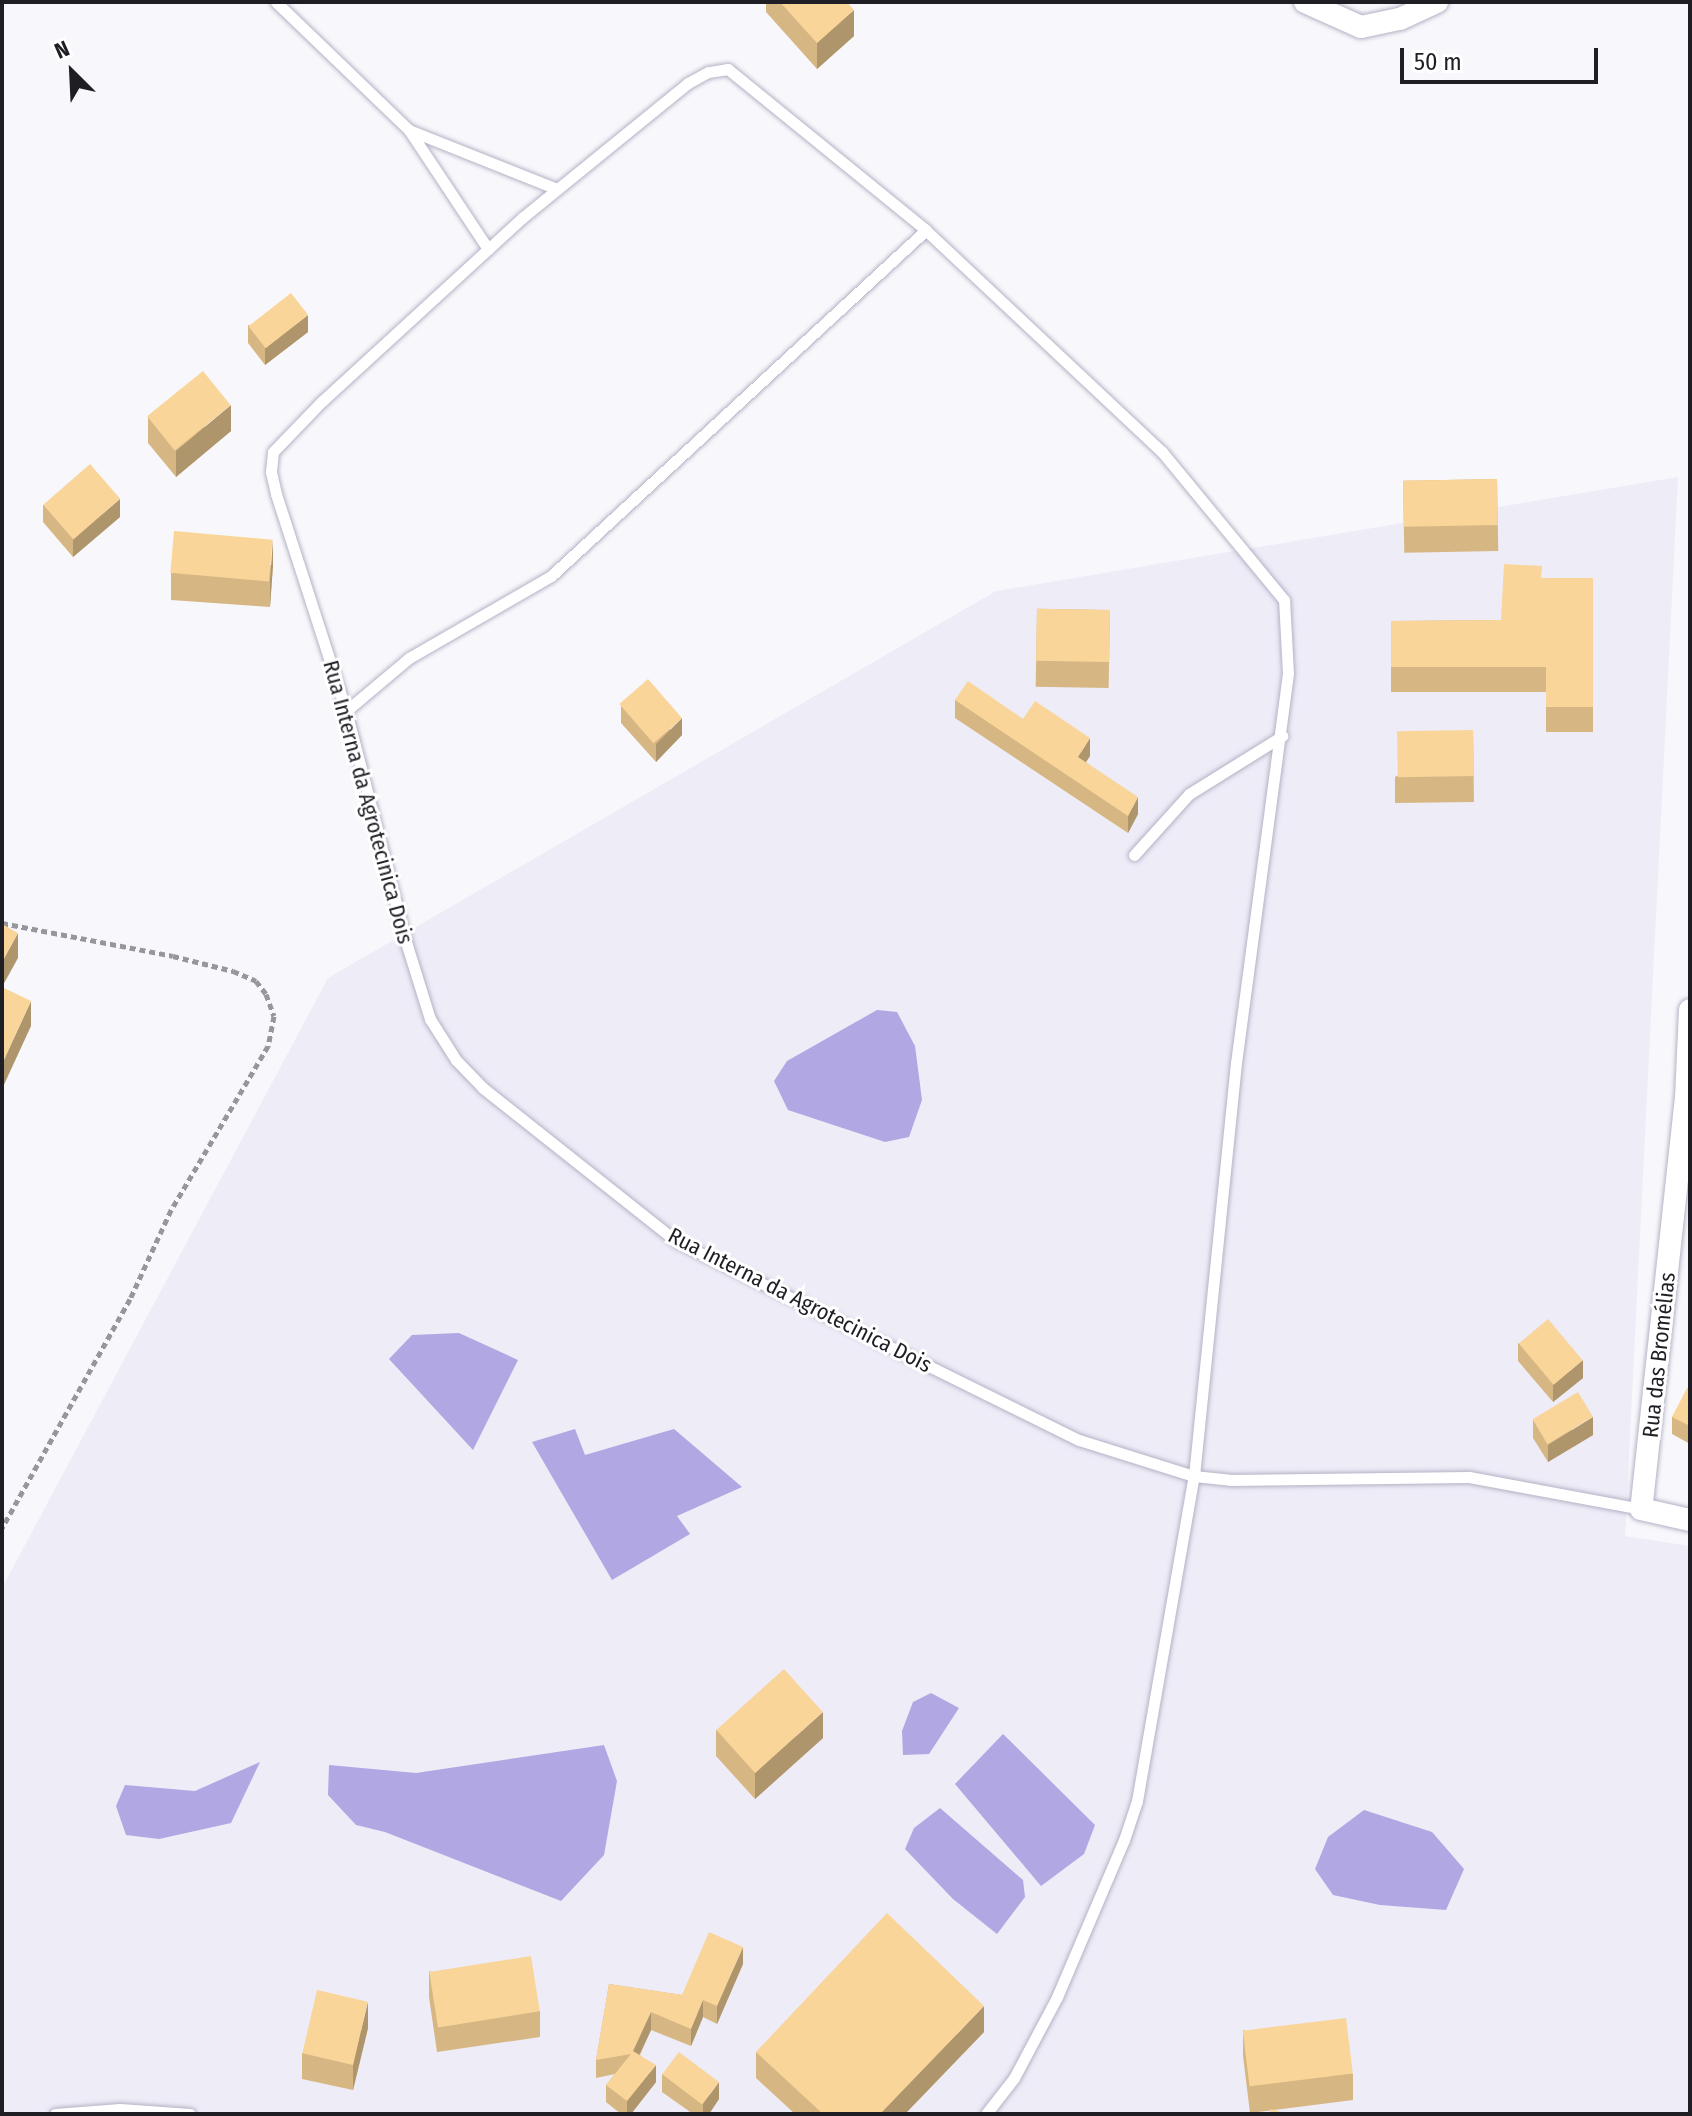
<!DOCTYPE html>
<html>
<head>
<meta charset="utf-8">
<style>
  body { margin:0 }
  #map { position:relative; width:1692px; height:2116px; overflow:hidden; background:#f8f8fc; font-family:"Fira Sans Condensed",sans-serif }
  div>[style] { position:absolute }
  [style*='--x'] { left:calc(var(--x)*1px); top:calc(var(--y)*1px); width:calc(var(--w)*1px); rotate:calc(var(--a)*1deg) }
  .built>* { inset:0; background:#edecf7 }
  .water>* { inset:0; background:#b0a7e3 }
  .path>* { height:5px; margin-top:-2.5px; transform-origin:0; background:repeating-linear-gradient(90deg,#97969c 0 6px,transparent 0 10px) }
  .roads { filter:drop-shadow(0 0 2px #b4b2c5) drop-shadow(0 0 2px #b4b2c5) }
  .lane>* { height:11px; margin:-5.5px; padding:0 5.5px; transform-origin:5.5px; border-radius:5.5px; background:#fff }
  .street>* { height:22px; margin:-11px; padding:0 11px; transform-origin:11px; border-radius:11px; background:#fff }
  .wall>* { inset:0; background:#d6b784; transform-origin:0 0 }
  .shaded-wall>* { inset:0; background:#ae956c }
  .building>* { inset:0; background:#f9d59a; transform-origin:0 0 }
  span { translate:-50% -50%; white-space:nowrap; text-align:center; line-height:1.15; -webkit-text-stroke:6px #fff; paint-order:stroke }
  .street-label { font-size:22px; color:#1f1e25 }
  .frame { position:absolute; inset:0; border:4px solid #1f1e25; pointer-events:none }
  .north { position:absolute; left:32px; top:32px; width:80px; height:80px; -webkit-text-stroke:6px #fff; paint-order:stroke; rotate:336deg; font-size:22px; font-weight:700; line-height:32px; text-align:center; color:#1f1e25 }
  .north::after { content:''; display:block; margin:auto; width:28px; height:36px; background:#1f1e25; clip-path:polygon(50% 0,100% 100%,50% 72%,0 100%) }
  .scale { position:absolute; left:1400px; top:48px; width:198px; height:36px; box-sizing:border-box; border:4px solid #1f1e25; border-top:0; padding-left:10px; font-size:24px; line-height:28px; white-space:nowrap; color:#1f1e25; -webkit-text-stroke:6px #fff; paint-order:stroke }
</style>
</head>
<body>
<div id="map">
  <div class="built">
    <i style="clip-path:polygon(1678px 477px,1625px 1536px,1690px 1546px,1690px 2114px,2px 2114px,2px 1588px,328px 978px,996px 591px)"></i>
  </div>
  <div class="water">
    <i style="clip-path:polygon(877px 1010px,897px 1012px,915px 1046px,922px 1100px,909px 1137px,885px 1142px,788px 1110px,774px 1081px,787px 1061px)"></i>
    <i style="clip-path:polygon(459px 1333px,518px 1360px,473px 1450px,389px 1359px,412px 1335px)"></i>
    <i style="clip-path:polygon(575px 1429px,585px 1455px,674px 1429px,742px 1487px,677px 1516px,690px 1534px,612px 1580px,532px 1442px)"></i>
    <i style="clip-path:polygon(931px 1693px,959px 1708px,929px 1754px,903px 1755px,902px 1731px,913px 1702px)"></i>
    <i style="clip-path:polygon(1003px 1734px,1095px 1825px,1084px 1854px,1041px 1886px,955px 1784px)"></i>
    <i style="clip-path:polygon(604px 1745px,617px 1781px,604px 1855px,561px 1901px,385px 1832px,356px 1825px,328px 1795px,329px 1765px,416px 1773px)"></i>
    <i style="clip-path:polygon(260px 1762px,231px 1823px,159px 1839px,126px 1835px,116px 1806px,125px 1785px,195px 1791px)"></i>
    <i style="clip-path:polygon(940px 1808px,1023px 1880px,1025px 1897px,997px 1934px,953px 1899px,905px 1849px,914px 1828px)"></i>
    <i style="clip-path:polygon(1364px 1810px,1432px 1832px,1464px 1869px,1446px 1910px,1380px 1905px,1333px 1895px,1315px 1869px,1328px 1837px)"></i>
  </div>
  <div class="path">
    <i style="--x:2;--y:923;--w:174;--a:10.9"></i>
    <i style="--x:173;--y:956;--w:62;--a:14"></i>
    <i style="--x:233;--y:971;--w:25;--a:23"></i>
    <i style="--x:256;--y:981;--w:16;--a:52"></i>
    <i style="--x:266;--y:994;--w:23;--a:70"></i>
    <i style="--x:274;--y:1016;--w:31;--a:101"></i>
    <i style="--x:268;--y:1046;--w:191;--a:120.6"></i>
    <i style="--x:171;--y:1210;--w:98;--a:114.7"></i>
    <i style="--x:130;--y:1299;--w:262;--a:119.2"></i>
  </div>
  <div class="roads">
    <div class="lane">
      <i style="--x:276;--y:2;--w:185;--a:43.9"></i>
      <i style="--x:409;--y:130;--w:143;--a:56.4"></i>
      <i style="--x:409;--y:130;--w:159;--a:21.7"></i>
      <i style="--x:346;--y:711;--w:82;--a:-40.1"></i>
      <i style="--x:409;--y:658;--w:164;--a:-30"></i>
      <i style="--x:551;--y:576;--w:510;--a:-42.7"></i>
      <i style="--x:1134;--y:855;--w:82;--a:-48"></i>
      <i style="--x:1189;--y:794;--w:110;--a:-31.9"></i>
      <i style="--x:55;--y:2114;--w:65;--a:-4.4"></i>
      <i style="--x:120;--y:2109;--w:70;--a:4.1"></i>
      <i style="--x:986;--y:2114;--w:46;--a:-52.1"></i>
      <i style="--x:1014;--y:2078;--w:92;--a:-62"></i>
      <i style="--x:1057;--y:1997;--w:171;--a:-66.9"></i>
      <i style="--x:1124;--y:1840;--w:41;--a:-71.6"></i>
      <i style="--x:1137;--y:1801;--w:330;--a:-80.1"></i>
      <i style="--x:1194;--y:1476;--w:415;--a:-84.2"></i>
      <i style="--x:1236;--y:1063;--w:393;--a:-82.4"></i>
      <i style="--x:1288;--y:673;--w:73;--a:-93.1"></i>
      <i style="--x:1284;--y:600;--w:192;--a:-129.5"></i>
      <i style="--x:1162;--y:452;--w:324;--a:-136.8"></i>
      <i style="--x:926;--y:230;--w:255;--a:-140.9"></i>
      <i style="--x:728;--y:69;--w:20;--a:171"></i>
      <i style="--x:708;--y:72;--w:23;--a:151"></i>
      <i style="--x:688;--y:83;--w:214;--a:140.9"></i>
      <i style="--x:522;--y:218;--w:271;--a:137.5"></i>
      <i style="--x:322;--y:401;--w:71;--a:133.9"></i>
      <i style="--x:273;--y:452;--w:20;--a:96"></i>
      <i style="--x:271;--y:472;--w:23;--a:77"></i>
      <i style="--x:276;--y:494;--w:228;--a:72.1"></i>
      <i style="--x:346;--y:711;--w:239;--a:75.4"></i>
      <i style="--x:406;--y:942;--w:81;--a:72.7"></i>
      <i style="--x:430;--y:1019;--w:49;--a:57.6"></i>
      <i style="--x:456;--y:1060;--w:39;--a:46"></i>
      <i style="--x:483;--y:1088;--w:246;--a:38.4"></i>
      <i style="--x:676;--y:1241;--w:449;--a:26.3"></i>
      <i style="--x:1079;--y:1440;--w:121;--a:17.4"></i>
      <i style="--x:1194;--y:1476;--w:36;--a:6"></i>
      <i style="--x:1230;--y:1480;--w:239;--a:-0.7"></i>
      <i style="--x:1469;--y:1477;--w:175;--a:10.5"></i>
    </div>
    <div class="street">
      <i style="--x:1305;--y:2;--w:61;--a:24.1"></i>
      <i style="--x:1361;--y:27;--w:40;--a:-12"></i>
      <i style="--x:1400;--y:19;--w:41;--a:-24.7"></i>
      <i style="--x:1690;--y:1010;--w:87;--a:92.6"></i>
      <i style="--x:1686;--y:1097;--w:414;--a:96.2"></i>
      <i style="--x:1641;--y:1509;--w:50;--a:12.7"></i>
    </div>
  </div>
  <div class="wall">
    <i style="clip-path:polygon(766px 2px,847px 2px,854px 36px,817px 69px,766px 12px)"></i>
    <i style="clip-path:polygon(248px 325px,308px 332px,265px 365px,248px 343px)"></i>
    <i style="clip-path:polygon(148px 417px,231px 431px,176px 477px,148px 443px)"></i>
    <i style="left:1497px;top:479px;width:72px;height:94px;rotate:89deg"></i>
    <i style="clip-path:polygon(43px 505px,120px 517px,73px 557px,43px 522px)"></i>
    <i style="clip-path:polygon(273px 565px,270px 607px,171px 600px,171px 573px)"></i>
    <i style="clip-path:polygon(1542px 578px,1593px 578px,1593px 732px,1546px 732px,1546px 692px,1391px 692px,1391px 621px,1501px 620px)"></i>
    <i style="left:1110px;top:610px;width:78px;height:73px;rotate:91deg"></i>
    <i style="clip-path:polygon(955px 700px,1023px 719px,1090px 756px,1086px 762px,1138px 814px,1128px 833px,955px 718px)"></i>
    <i style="clip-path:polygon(621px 706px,682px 735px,656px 762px,621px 723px)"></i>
    <i style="clip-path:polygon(1473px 730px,1474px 802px,1395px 803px,1395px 777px)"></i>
    <i style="clip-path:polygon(1518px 1343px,1583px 1378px,1553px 1402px,1518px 1361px)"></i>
    <i style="clip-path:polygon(1690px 1389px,1690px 1444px,1672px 1434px,1672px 1417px)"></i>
    <i style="clip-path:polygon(1533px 1420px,1593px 1435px,1548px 1462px,1533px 1438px)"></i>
    <i style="clip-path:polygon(716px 1730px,823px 1738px,755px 1799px,716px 1756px)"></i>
    <i style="clip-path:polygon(743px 1964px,717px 2024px,703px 2017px,691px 2046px,651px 2030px,640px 2055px,656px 2082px,631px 2114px,621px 2114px,606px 2102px,606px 2085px,615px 2074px,596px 2078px,596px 2060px,609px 1984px,682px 1995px)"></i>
    <i style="clip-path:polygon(429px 1971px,540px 2011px,540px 2037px,437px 2052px,429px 1997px)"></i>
    <i style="clip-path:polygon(368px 2028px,353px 2090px,302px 2079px,302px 2053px)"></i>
    <i style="clip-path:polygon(1243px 2030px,1353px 2074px,1353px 2100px,1250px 2113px,1243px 2056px)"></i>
    <i style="clip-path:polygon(984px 2032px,905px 2114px,795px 2114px,756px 2078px,756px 2052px)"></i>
    <i style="clip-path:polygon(662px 2074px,719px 2099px,709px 2114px,693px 2114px,662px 2092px)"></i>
  </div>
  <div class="shaded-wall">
    <i style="clip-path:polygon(854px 10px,854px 36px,817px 69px,817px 43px)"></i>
    <i style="clip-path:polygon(308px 315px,308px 332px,265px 365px,265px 347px)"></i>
    <i style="clip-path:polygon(231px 405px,231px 431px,176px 477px,176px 451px)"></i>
    <i style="clip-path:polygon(120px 499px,120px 517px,73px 557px,73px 539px)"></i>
    <i style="clip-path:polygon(273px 539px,273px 565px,270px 607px,270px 581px)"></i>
    <i style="clip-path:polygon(682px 718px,682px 735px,656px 762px,656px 744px)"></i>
    <i style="clip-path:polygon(1090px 738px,1090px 756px,1078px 774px,1078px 757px)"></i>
    <i style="clip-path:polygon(1138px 797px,1138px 814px,1128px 833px,1128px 816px)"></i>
    <i style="clip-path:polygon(18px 933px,18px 958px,2px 987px,2px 962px)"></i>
    <i style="clip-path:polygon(31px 1001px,31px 1026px,2px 1089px,2px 1064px)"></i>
    <i style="clip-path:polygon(1583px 1360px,1583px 1378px,1553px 1402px,1553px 1385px)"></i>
    <i style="clip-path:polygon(1593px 1417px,1593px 1435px,1548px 1462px,1548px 1445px)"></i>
    <i style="clip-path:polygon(823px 1712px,823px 1738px,755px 1799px,755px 1773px)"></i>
    <i style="clip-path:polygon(743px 1947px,743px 1964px,717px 2024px,717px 2006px)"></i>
    <i style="clip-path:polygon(703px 2000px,703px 2017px,691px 2046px,691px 2029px)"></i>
    <i style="clip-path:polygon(368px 2002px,368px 2028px,353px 2090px,353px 2064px)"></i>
    <i style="clip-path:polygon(984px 2006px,984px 2032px,905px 2114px,880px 2114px)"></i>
    <i style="clip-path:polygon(651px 2012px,651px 2030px,633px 2068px,633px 2051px)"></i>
    <i style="clip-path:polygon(656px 2065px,656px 2082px,631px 2114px,627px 2114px,627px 2101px)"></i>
    <i style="clip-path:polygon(719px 2082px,719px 2099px,709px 2114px,703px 2114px,703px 2104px)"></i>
  </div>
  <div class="building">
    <i style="clip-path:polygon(780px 2px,847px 2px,854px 10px,817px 43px)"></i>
    <i style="left:291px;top:293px;width:28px;height:54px;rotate:52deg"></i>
    <i style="left:203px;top:371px;width:44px;height:72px;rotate:51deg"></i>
    <i style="left:90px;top:464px;width:46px;height:62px;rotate:49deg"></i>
    <i style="left:1497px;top:479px;width:46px;height:94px;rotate:89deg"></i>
    <i style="left:174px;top:531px;width:99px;height:42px;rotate:5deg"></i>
    <i style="clip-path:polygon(1504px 564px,1542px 566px,1541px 578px,1593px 578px,1593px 707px,1546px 707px,1546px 667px,1391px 667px,1391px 621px,1501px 620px)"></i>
    <i style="left:1110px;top:610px;width:52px;height:73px;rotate:91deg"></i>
    <i style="left:648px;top:679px;width:52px;height:38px;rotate:49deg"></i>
    <i style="clip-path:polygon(968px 681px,1023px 719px,1035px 701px,1090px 738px,1078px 757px,1138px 797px,1128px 816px,955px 700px)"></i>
    <i style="left:1473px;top:730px;width:46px;height:76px;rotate:89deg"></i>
    <i style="clip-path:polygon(2px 924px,18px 933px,2px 962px)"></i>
    <i style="clip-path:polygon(2px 987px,31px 1001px,2px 1064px)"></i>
    <i style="left:1548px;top:1319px;width:54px;height:38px;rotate:50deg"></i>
    <i style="clip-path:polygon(1687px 1388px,1690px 1389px,1690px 1426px,1672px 1417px)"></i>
    <i style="left:1578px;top:1392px;width:29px;height:53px;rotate:59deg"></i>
    <i style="left:784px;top:1669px;width:58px;height:91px;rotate:48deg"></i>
    <i style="clip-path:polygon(887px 1913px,984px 2006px,880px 2114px,823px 2114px,756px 2052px)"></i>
    <i style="clip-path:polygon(709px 1932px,743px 1947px,717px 2006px,703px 2000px,691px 2029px,651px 2012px,633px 2051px,656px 2065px,627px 2101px,606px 2085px,631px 2054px,596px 2060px,609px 1984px,682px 1995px)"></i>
    <i style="left:531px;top:1956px;width:56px;height:103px;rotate:81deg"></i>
    <i style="left:317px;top:1990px;width:52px;height:65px;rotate:13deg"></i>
    <i style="left:1346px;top:2018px;width:56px;height:104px;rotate:83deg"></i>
    <i style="left:679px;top:2052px;width:50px;height:28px;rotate:37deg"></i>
    <i style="clip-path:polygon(1271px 2109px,1288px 2114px,1270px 2114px)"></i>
  </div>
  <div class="street-label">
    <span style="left:368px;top:802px;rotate:75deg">Rua Interna da Agrotecinica Dois</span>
    <span style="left:800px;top:1300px;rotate:27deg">Rua Interna da Agrotecinica Dois</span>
    <span style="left:1659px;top:1355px;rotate:-84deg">Rua das Bromélias</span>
  </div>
  <div class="frame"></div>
  <div class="north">N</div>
  <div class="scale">50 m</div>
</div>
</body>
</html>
